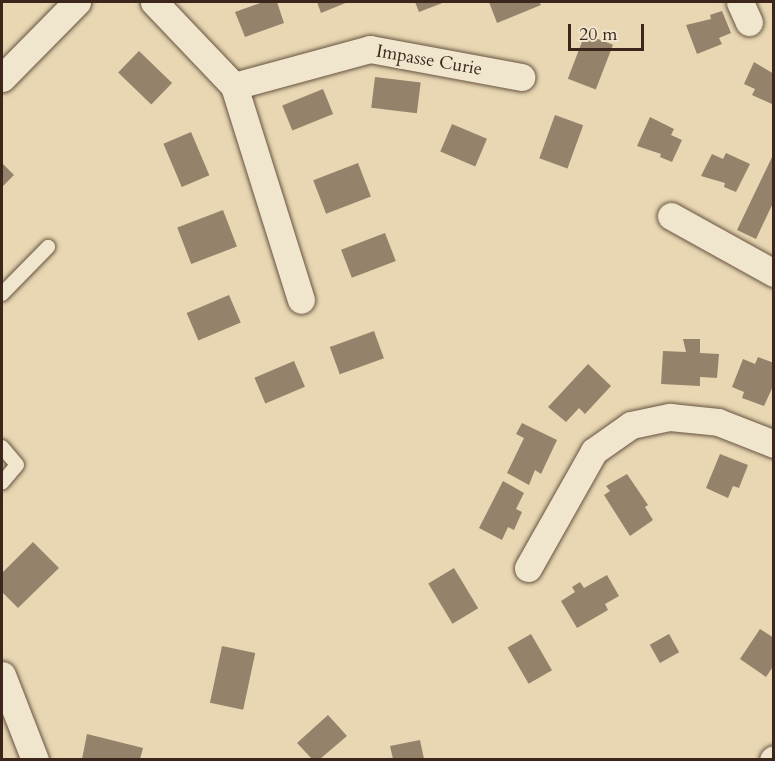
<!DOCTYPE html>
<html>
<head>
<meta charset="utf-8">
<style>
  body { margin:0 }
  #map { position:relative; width:775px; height:761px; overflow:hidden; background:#e8d7b2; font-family:Cardo,serif }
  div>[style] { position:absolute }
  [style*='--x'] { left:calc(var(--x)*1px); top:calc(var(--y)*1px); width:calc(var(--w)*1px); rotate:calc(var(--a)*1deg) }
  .building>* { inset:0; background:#95826a; transform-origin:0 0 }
  .roads { filter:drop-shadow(0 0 2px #675241) drop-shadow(0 0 2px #675241) }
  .lane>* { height:14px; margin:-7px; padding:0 7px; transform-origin:7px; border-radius:7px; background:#f0e5cd }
  .street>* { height:27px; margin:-13.5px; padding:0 13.5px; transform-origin:13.5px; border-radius:13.5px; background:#f0e5cd }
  span { translate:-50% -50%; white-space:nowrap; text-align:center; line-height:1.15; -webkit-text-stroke:4.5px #f0e5cd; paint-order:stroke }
  .street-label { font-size:18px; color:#3c261b }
  .frame { position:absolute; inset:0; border:3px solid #3c261b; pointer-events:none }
  .scale { position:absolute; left:568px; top:24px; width:76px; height:27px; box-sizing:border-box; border:3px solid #3c261b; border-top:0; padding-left:8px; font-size:18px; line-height:21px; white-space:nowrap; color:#3c261b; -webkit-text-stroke:4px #f0e5cd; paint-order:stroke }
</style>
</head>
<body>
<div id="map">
  <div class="building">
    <i style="clip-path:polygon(263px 2px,277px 2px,284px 23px,245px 37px,235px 12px)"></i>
    <i style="clip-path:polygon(317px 2px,348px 2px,321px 13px)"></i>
    <i style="clip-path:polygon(415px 2px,445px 2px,419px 12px)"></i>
    <i style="clip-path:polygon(489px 2px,539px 2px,541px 5px,497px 23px)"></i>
    <i style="clip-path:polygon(722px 11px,731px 33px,719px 38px,722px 44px,697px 54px,686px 25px,711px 19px,710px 15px)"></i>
    <i style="left:585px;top:34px;width:30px;height:48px;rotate:21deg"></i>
    <i style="left:139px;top:51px;width:46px;height:30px;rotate:44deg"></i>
    <i style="clip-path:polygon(754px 62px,774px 74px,774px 105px,752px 95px,755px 89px,744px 84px)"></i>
    <i style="left:375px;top:77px;width:46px;height:31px;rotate:7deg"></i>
    <i style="left:323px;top:89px;width:27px;height:44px;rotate:68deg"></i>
    <i style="left:555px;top:115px;width:30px;height:46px;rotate:20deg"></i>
    <i style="clip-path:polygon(650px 117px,674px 129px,671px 135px,682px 140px,672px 162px,660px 157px,661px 154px,637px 146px)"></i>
    <i style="left:452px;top:124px;width:38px;height:30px;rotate:23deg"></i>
    <i style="left:191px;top:132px;width:47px;height:30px;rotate:67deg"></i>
    <i style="clip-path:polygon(726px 153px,750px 164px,736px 192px,724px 187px,725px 183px,701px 176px,712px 154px,723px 159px)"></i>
    <i style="clip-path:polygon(774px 153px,774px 201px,756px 239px,737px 230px)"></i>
    <i style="clip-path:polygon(2px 163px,14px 175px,2px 187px)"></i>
    <i style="left:358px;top:163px;width:36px;height:48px;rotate:69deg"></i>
    <i style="left:223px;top:210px;width:39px;height:49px;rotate:69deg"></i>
    <i style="left:385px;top:233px;width:30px;height:47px;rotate:69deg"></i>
    <i style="left:229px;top:295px;width:30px;height:46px;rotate:67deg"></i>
    <i style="left:374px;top:331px;width:29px;height:47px;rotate:70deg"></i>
    <i style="clip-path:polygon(683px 339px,700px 339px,700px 353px,719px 354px,717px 378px,700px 377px,700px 386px,661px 384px,663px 351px,686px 352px)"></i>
    <i style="clip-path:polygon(758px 357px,774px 363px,774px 384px,764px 406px,742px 398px,744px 392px,732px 387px,743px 359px,755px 364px)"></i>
    <i style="left:294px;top:361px;width:28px;height:43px;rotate:67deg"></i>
    <i style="clip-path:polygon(588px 364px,611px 386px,585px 414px,579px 408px,566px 422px,548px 407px)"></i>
    <i style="clip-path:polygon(522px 423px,557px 440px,541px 474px,535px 470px,529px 485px,507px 473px,524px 438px,516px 434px)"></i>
    <i style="clip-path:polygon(720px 454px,748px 465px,739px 488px,733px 486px,728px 498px,706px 488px)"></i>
    <i style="clip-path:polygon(627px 474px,648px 505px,645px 507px,653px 520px,630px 536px,604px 495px,610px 491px,606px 486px)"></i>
    <i style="clip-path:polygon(503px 481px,524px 493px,516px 509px,522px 512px,514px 530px,508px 527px,502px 540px,479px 528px)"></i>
    <i style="clip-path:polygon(33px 542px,59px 568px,18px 608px,2px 592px,2px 573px)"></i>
    <i style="left:454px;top:568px;width:47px;height:30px;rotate:59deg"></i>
    <i style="clip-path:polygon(607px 575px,619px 596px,605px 604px,608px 610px,577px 628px,561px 601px,575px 592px,572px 587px,580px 582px,584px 588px)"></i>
    <i style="clip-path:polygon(760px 629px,774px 638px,774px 665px,766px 677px,740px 659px)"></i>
    <i style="left:531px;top:634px;width:42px;height:27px;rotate:60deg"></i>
    <i style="left:669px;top:634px;width:21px;height:22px;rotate:61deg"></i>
    <i style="left:222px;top:646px;width:34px;height:58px;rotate:12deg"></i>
    <i style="clip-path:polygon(328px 715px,347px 736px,320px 759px,312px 759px,297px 743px)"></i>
    <i style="clip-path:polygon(87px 734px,143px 748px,140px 759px,82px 759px)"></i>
    <i style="clip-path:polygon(420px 740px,424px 759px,393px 759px,390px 746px)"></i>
  </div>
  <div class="roads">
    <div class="lane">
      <i style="--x:2;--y:294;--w:66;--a:-45.6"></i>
      <i style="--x:2;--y:447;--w:23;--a:50"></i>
      <i style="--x:17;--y:465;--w:23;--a:130"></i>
    </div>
    <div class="street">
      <i style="--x:154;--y:2;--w:116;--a:46.4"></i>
      <i style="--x:234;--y:86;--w:224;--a:72.6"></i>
      <i style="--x:740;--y:2;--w:22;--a:66"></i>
      <i style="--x:2;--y:78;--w:107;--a:-45.4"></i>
      <i style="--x:234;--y:86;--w:141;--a:-15.2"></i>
      <i style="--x:370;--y:49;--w:154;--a:10.5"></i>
      <i style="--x:671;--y:216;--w:118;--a:29"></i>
      <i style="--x:528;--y:568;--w:134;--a:-60.6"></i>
      <i style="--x:594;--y:451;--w:45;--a:-35.1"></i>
      <i style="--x:631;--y:425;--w:40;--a:-12"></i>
      <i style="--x:670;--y:417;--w:48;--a:5.9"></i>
      <i style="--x:718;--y:422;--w:60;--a:21.4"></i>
      <i style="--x:2;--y:675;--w:91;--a:68.8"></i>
      <i style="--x:773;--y:760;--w:1;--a:-45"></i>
    </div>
  </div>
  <div class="street-label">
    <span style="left:429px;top:61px;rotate:10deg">Impasse Curie</span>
  </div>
  <div class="frame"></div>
  <div class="scale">20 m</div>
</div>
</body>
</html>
